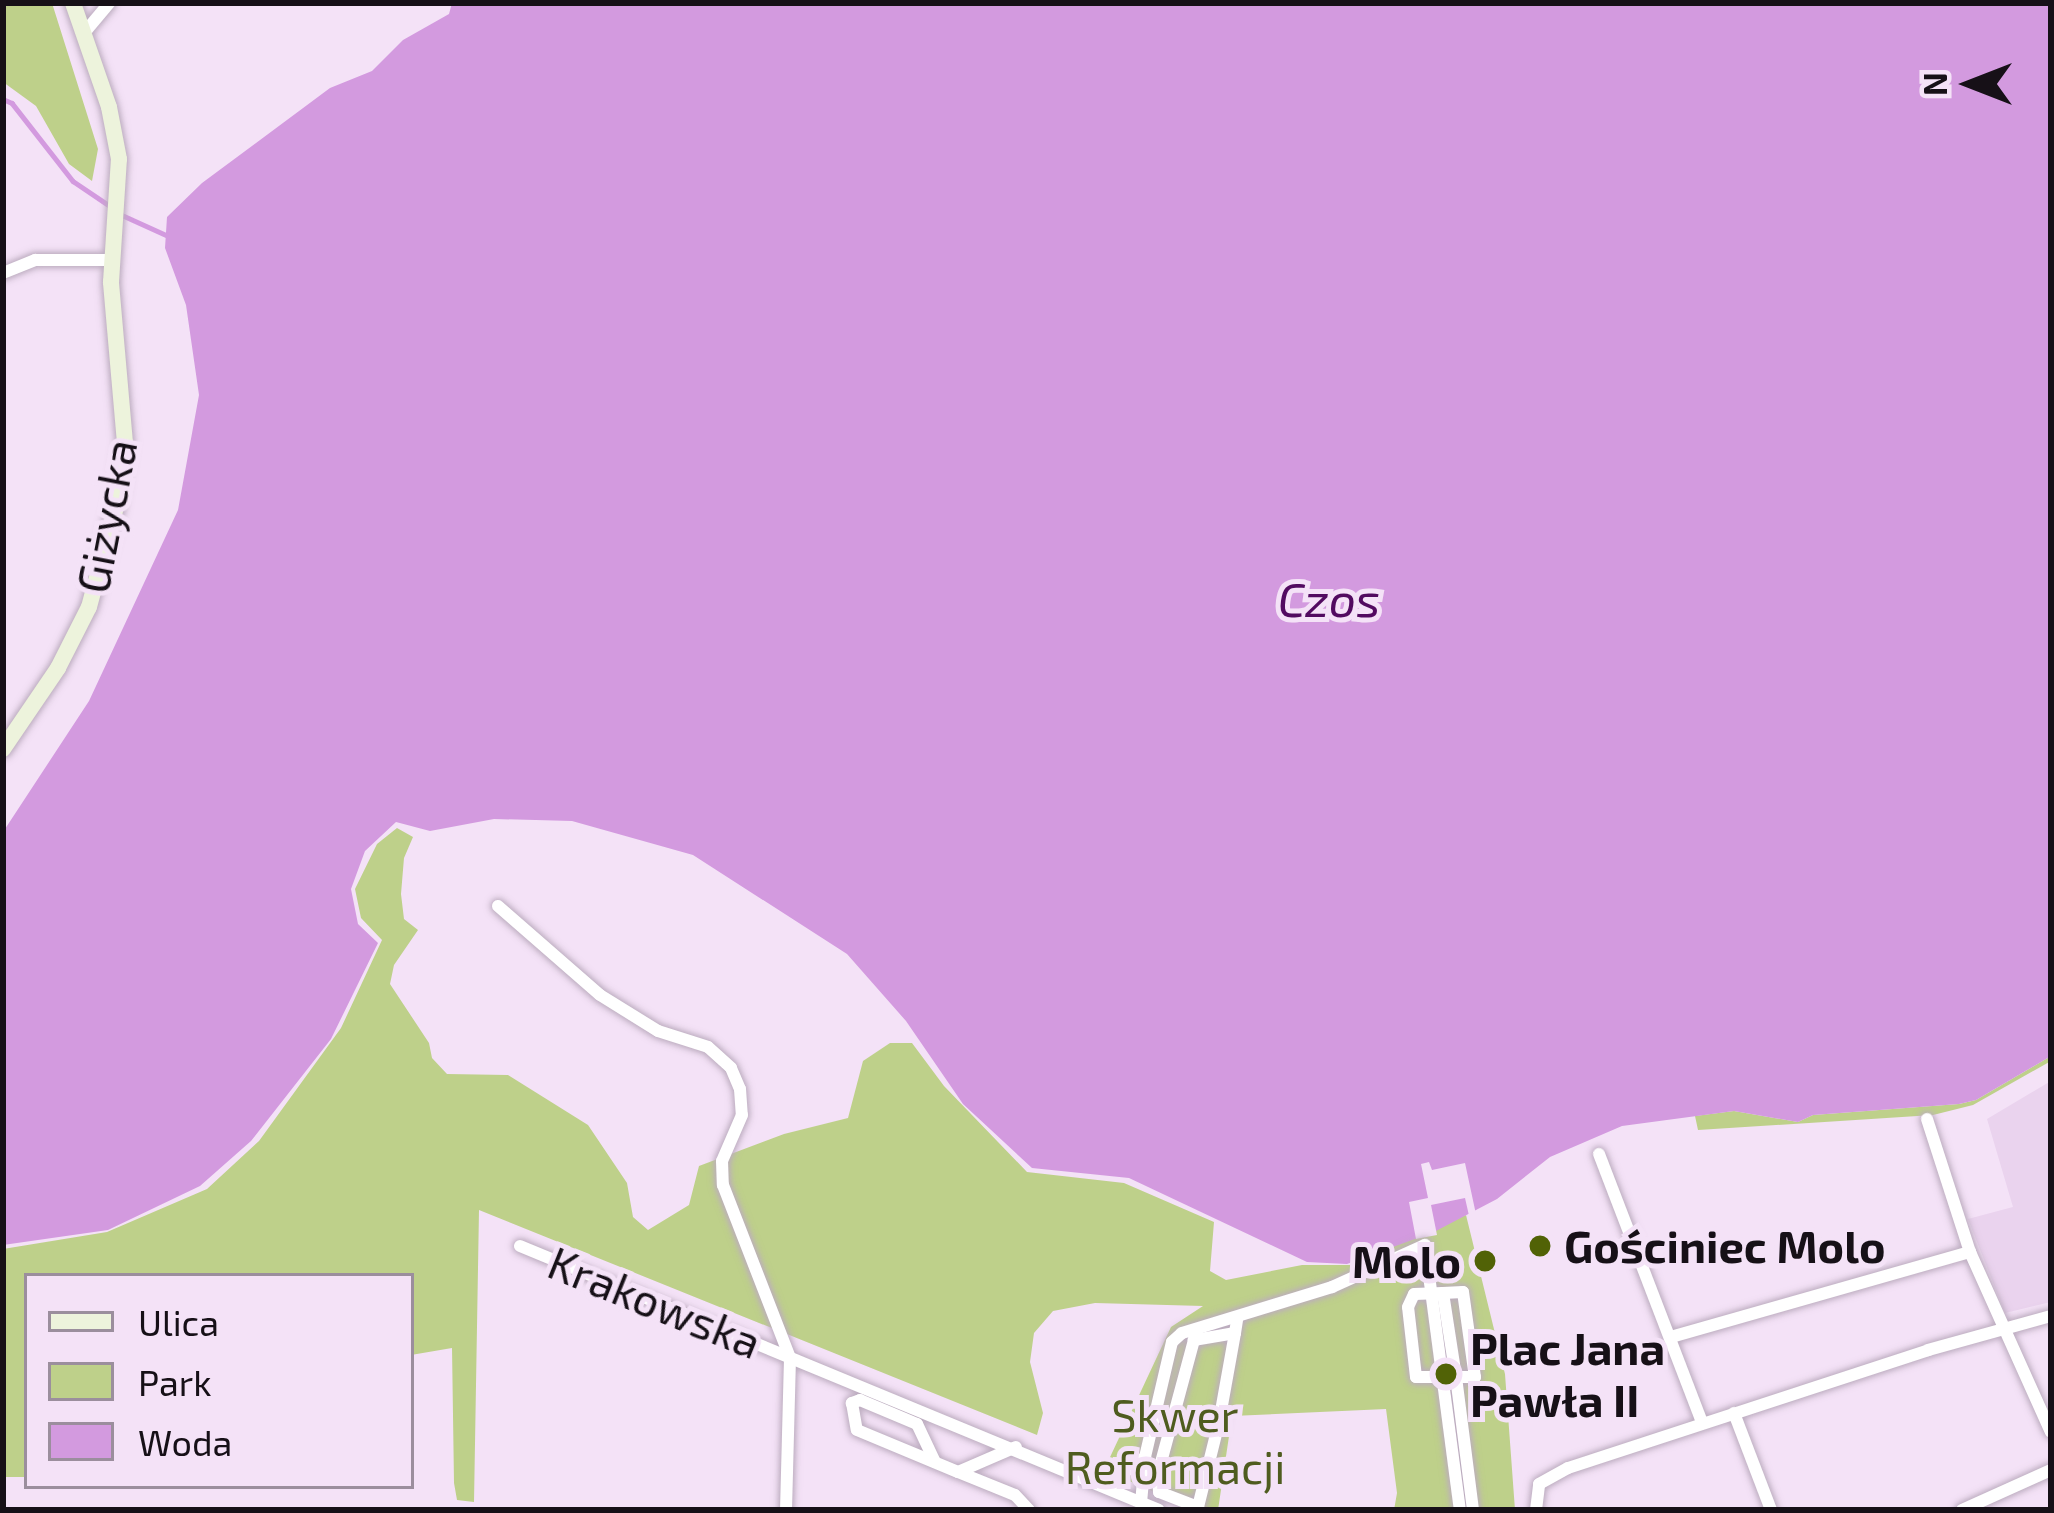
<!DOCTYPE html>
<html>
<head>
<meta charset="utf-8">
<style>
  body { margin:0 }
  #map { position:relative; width:2054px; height:1513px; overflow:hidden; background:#f4e2f7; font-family:"Exo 2",sans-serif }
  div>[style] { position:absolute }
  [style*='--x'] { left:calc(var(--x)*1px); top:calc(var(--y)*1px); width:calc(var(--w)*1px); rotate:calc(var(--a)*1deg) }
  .built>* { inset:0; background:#ead3ee }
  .green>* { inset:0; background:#bed08a }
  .water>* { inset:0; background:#d39adf }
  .pier>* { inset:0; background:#f4e2f7 }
  .stream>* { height:4.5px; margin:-2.25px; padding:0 2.25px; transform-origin:2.25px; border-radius:2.25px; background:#d39adf }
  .roads { filter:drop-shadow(0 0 3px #bcacbf) drop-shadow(0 0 3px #bcacbf) }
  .street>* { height:12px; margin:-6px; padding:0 6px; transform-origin:6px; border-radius:6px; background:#fff }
  .secondary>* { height:16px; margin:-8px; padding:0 8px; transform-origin:8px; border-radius:8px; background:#edf3dc }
  .dots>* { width:33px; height:33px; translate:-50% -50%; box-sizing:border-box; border:6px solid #f4e2f7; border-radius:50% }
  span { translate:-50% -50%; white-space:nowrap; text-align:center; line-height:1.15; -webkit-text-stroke:10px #f4e2f7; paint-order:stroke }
  .street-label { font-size:45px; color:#161017 }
  .poi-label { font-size:45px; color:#161017; font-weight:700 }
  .left { translate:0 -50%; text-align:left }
  .right { translate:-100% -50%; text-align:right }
  .park-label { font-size:45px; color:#4f5c1f }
  .water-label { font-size:48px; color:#520a60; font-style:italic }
  .frame { position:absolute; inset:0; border:6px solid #161017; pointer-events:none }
  .legend { position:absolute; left:24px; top:1273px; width:390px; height:216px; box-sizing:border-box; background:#f4e2f7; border:3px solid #9b8e9d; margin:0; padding:15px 21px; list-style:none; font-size:36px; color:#161017 }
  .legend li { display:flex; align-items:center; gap:24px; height:60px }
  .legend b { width:60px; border:3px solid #9b8e9d }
  .north { position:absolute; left:1910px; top:24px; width:120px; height:120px; -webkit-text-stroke:9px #f4e2f7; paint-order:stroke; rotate:270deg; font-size:33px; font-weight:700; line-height:48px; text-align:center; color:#161017 }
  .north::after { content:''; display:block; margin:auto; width:42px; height:54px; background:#161017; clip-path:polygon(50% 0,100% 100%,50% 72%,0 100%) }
</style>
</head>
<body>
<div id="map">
  <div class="built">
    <i style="clip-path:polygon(2051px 1081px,2051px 1302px,2005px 1313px,1968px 1219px,2013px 1207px,1987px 1119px)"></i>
  </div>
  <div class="green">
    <i style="clip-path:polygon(3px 3px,52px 3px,98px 149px,92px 181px,69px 164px,36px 106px,3px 82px)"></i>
    <i style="clip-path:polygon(397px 828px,413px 837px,404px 858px,401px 894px,404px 919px,418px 930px,394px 965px,390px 984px,429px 1043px,432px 1058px,447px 1074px,508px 1075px,588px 1125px,627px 1183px,633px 1217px,648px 1230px,689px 1205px,699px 1166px,784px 1134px,848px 1118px,863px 1061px,890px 1043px,912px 1043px,944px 1086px,1027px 1172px,1124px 1183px,1214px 1222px,1210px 1271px,1226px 1280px,1302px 1265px,1356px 1265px,1376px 1274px,1368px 1254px,1466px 1215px,1505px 1374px,1515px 1510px,1394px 1510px,1397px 1493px,1386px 1409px,1232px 1416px,1218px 1510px,1196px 1510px,1104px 1470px,1171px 1327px,1203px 1306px,1095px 1303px,1053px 1311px,1034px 1333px,1030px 1362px,1043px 1413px,1037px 1435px,479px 1210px,474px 1502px,457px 1500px,454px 1483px,452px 1348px,411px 1355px,411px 1276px,27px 1276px,27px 1477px,3px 1477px,3px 1249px,107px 1232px,207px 1189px,259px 1141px,341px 1028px,382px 940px,361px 918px,355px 889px,377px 844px)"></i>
    <i style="clip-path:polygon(2051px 1056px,2051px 1061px,1973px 1105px,1933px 1115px,1698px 1130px,1695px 1116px,1734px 1111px,1798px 1122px,1813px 1115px,1959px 1104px,1976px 1100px)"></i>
  </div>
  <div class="water">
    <i style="clip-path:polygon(452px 3px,2051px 3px,2051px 1056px,1976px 1100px,1959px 1104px,1813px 1115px,1798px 1122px,1734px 1111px,1622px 1126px,1550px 1157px,1497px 1199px,1434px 1232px,1347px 1264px,1307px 1262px,1129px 1178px,1032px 1168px,963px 1104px,906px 1021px,847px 954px,693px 855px,572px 821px,494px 819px,430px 831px,396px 822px,365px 851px,351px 889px,358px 924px,378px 943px,331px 1039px,251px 1141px,200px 1186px,108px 1230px,3px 1245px,3px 832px,89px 701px,178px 510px,199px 395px,186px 305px,165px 248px,167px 217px,202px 183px,330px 88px,372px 71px,403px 40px,449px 14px)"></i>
  </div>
  <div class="pier">
    <i style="clip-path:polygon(1429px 1162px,1432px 1170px,1465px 1163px,1477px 1219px,1470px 1220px,1465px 1198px,1431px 1205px,1437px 1235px,1416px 1239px,1409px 1202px,1428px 1198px,1421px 1164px)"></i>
  </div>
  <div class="stream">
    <i style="--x:3;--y:99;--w:10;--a:24"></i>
    <i style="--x:12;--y:103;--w:99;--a:52"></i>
    <i style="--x:73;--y:181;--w:48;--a:34"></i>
    <i style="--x:122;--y:215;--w:48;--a:24.4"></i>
  </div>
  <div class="roads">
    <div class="street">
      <i style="--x:84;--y:33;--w:39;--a:-50"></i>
      <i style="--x:3;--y:273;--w:35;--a:-22"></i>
      <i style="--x:35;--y:260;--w:78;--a:0"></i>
      <i style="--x:498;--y:906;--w:135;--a:41.1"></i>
      <i style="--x:600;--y:995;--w:68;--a:31.8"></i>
      <i style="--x:658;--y:1031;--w:52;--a:17.7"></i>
      <i style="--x:708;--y:1047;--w:31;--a:42"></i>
      <i style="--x:731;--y:1068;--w:23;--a:67"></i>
      <i style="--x:740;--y:1089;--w:26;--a:86"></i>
      <i style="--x:742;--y:1115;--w:50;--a:113.5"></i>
      <i style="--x:722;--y:1161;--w:24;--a:88"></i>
      <i style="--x:723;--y:1185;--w:186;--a:68.8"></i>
      <i style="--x:790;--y:1358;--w:152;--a:91.5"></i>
      <i style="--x:1927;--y:1119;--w:140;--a:72.1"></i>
      <i style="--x:1970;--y:1252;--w:197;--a:65.8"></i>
      <i style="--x:1599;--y:1154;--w:288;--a:69"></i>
      <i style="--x:520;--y:1246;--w:691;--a:22.45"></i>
      <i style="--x:1443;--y:1293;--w:20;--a:-3"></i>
      <i style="--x:1463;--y:1292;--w:86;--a:82"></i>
      <i style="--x:1475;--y:1377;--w:19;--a:180"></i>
      <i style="--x:1456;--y:1377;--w:134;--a:82.7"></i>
      <i style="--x:1443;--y:1293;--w:85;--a:81.2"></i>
      <i style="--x:1456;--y:1377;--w:40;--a:180"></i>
      <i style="--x:1416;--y:1377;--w:70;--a:-96.5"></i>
      <i style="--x:1408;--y:1307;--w:14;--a:-65"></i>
      <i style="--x:1414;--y:1294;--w:29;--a:-2"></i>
      <i style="--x:1235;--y:1333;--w:42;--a:170.3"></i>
      <i style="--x:1194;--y:1340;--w:138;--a:105.1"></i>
      <i style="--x:1158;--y:1473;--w:19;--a:87"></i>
      <i style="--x:1159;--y:1492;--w:42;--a:21"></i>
      <i style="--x:1198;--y:1507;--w:88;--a:-76.1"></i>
      <i style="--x:1219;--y:1422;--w:90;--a:-79.8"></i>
      <i style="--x:1235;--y:1333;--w:13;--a:-81"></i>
      <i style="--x:1671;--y:1337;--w:311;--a:-15.9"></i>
      <i style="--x:1734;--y:1413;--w:104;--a:69.1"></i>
      <i style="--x:935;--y:1462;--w:42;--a:-115.3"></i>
      <i style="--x:917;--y:1424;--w:62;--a:-157.2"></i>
      <i style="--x:860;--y:1400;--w:9;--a:159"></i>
      <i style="--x:852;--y:1403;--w:27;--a:80"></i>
      <i style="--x:857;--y:1430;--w:109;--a:22.6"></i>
      <i style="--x:958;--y:1472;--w:61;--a:22"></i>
      <i style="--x:1015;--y:1495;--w:21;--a:47"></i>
      <i style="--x:958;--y:1472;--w:63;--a:-23.3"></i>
      <i style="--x:1106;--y:1486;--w:49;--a:-36.6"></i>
      <i style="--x:1145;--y:1457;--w:118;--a:-76.8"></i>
      <i style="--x:1172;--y:1342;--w:13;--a:-42"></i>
      <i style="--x:1182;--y:1333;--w:157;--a:-17"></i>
      <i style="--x:1332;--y:1287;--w:102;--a:-24.3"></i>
      <i style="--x:1425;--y:1245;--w:267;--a:82.5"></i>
      <i style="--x:1141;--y:1503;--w:45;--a:-84.9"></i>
      <i style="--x:1536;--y:1510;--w:26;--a:-83"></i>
      <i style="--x:1539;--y:1484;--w:33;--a:-29"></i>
      <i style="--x:1568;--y:1468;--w:379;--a:-18.1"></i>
      <i style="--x:1928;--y:1350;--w:128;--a:-15.5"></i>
      <i style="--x:1962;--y:1510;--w:98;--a:-24.2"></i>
    </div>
    <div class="secondary">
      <i style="--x:3;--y:749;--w:98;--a:-55.8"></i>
      <i style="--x:58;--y:668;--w:68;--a:-63.1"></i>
      <i style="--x:89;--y:607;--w:104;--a:-74.9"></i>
      <i style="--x:116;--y:507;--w:65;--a:-82"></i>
      <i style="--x:125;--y:443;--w:162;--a:-95"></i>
      <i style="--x:111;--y:282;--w:123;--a:-86.3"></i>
      <i style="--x:119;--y:159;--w:53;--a:-100.9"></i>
      <i style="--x:109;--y:107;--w:110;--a:-109.1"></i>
    </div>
  </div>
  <div class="dots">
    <i style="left:1540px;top:1246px;background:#516206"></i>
    <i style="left:1485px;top:1261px;background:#516206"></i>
    <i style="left:1446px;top:1374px;background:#516206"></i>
  </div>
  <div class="street-label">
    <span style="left:106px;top:516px;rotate:-79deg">Giżycka</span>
    <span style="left:655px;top:1302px;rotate:22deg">Krakowska</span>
  </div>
  <div class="poi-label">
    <span class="left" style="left:1564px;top:1246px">Gościniec Molo</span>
    <span class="right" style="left:1461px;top:1261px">Molo</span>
    <span class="left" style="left:1470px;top:1374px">Plac Jana<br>Pawła II</span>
  </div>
  <div class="park-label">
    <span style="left:1175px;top:1441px">Skwer<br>Reformacji</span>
  </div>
  <div class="water-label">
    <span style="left:1329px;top:599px">Czos</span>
  </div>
  <div class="frame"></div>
  <ul class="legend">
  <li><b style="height:15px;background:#edf3dc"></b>Ulica</li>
  <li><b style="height:33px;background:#bed08a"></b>Park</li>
  <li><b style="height:33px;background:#d39adf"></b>Woda</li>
  </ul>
  <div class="north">N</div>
</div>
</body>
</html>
